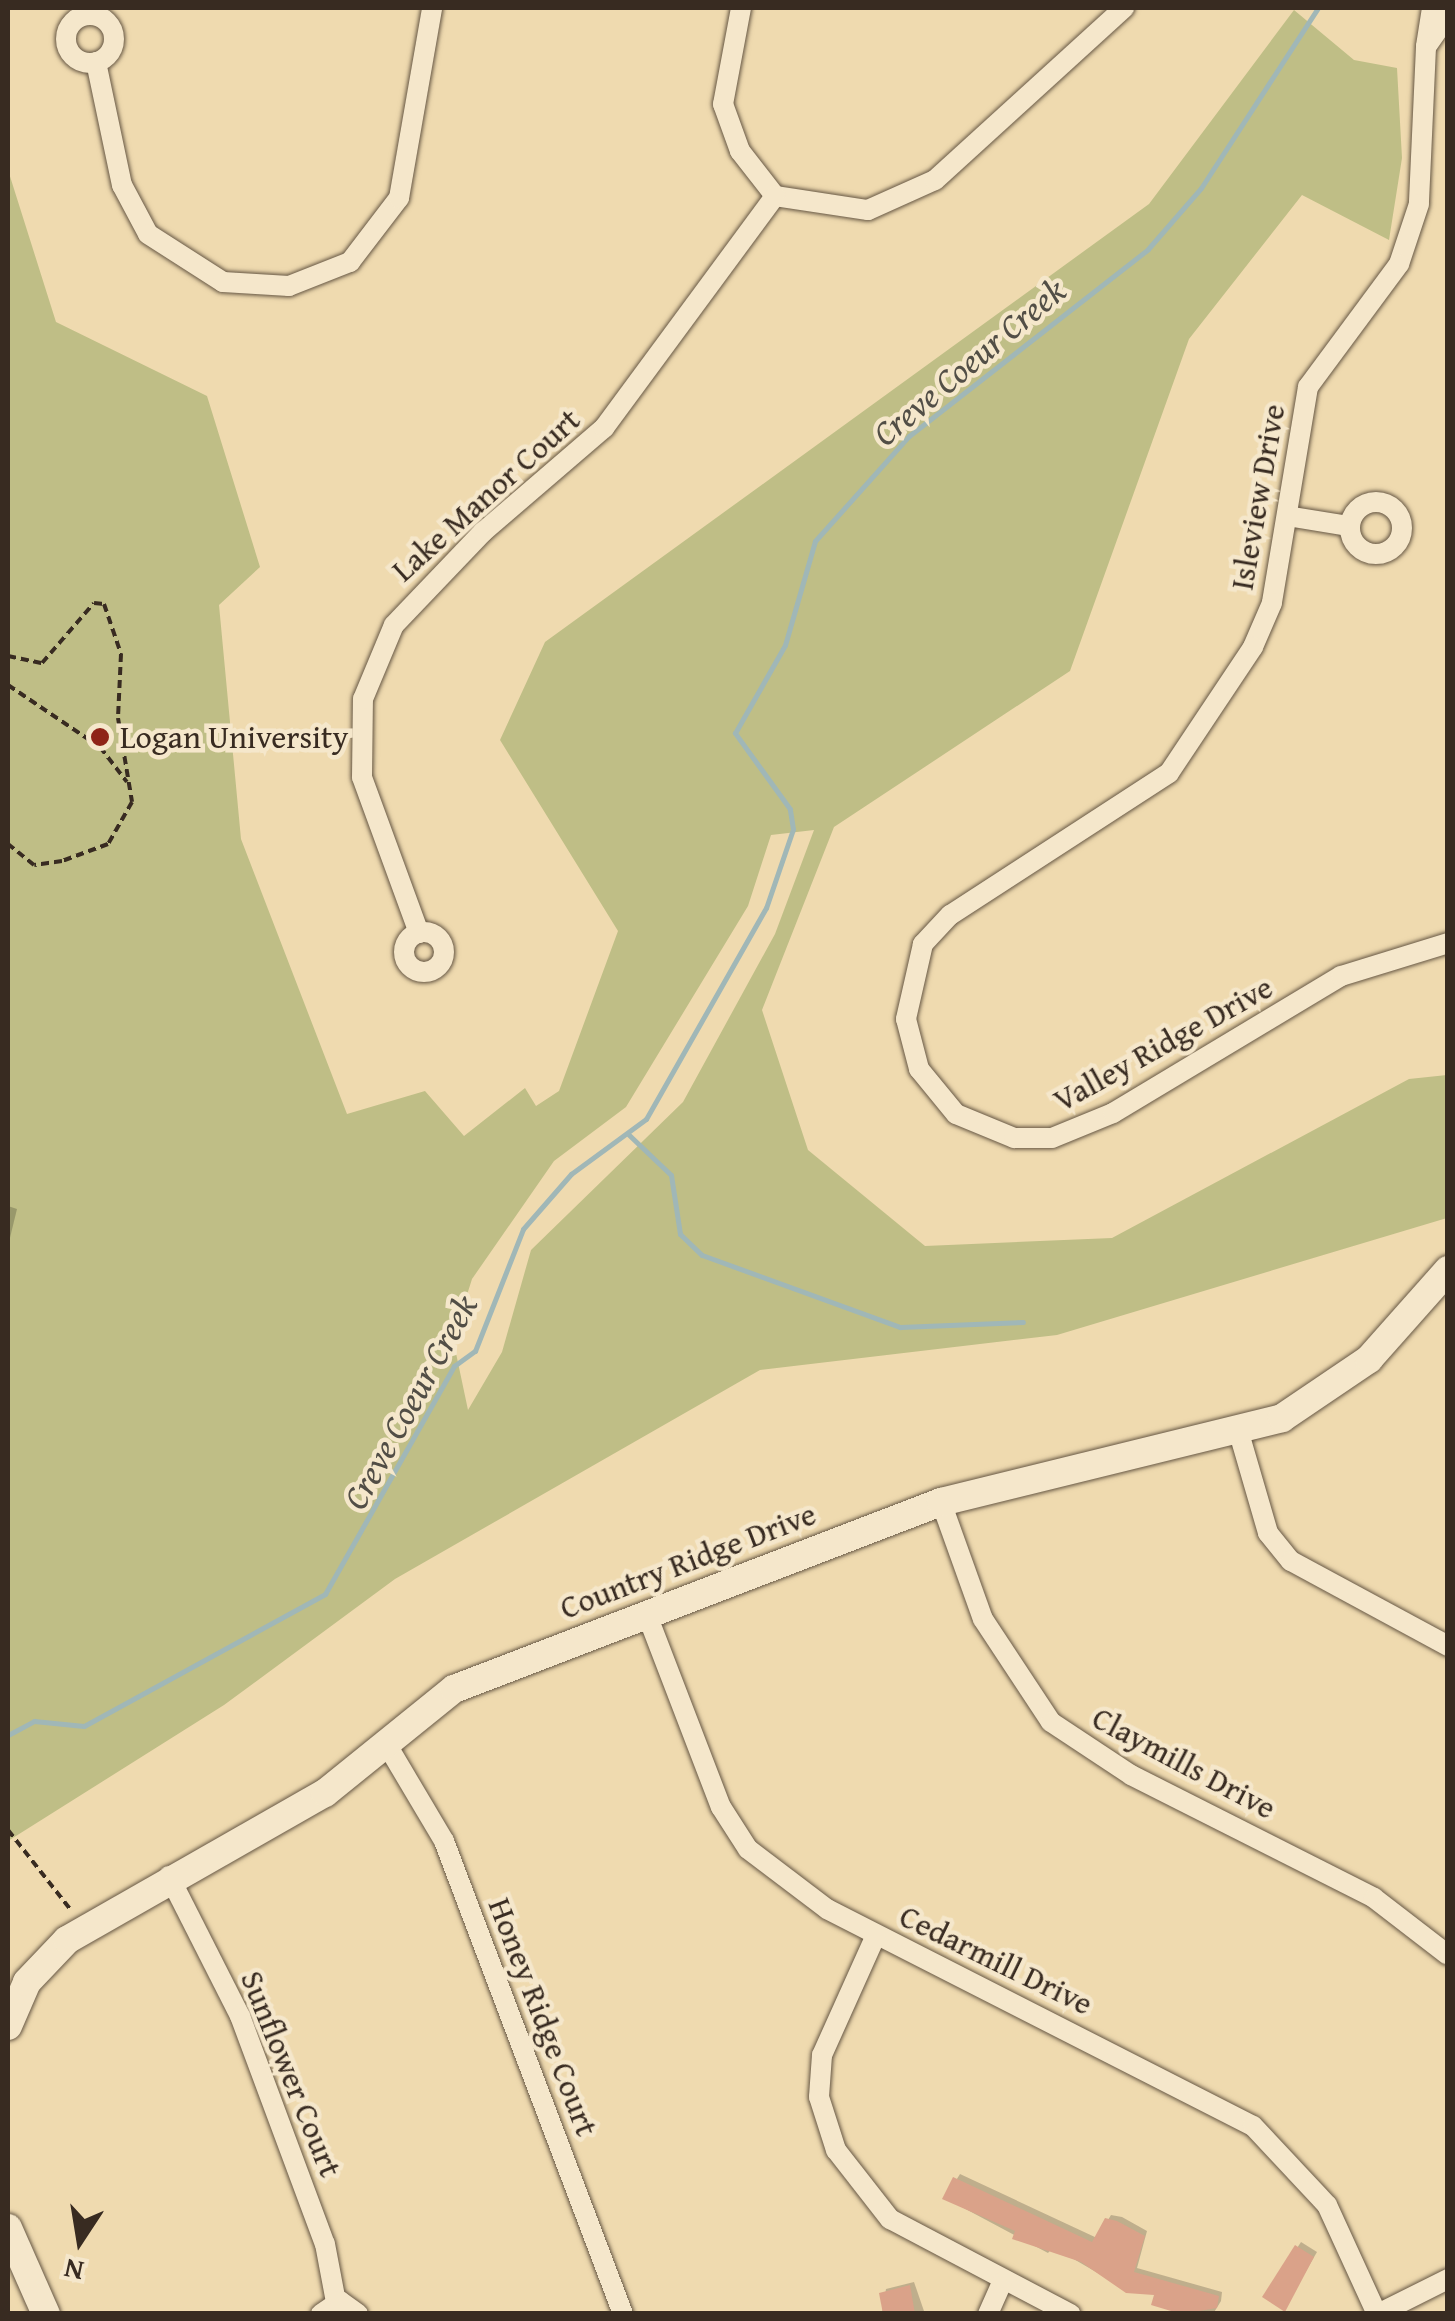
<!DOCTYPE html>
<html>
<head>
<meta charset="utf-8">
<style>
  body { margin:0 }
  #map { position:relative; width:1455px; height:2321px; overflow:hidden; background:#efdaaf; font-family:"Gentium Book Plus",serif }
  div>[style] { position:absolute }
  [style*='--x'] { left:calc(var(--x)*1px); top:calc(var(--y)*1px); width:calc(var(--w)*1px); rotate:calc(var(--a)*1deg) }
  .green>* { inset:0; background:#bfbe86 }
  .shadow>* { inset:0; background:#0003 }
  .stream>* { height:5px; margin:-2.5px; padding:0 2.5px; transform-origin:2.5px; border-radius:2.5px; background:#a0b7b7 }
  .building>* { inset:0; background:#daa289 }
  .path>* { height:4px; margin-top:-2px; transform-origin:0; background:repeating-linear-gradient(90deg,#382b21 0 8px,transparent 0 13px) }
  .roads { filter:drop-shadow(0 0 2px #665744) drop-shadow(0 0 2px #665744) }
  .street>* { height:20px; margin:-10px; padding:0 10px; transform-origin:10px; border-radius:10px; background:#f5e7cb }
  .street>.ring { margin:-10px; padding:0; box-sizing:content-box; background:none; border:20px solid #f5e7cb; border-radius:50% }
  .secondary>* { height:28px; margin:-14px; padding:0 14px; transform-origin:14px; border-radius:14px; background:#f5e7cb }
  .dots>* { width:28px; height:28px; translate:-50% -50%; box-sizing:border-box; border:5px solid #f5e7cb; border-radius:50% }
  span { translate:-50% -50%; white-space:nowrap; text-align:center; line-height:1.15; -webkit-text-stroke:9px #f5e7cb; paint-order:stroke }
  .street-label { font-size:32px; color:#382b21 }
  .poi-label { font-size:32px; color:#382b21 }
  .left { translate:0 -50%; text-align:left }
  .water-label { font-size:35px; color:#524e46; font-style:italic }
  .frame { position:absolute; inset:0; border:10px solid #382b21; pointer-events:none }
  .north { position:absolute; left:30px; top:2191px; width:100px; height:100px; -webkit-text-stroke:8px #f5e7cb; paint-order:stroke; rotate:192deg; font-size:28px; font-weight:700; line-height:40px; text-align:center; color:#382b21 }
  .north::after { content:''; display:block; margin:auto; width:35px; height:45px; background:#382b21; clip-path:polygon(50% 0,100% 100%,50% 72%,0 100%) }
</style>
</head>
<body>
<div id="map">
  <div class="green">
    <i style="clip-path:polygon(evenodd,1294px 10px,1354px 60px,1397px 68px,1402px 158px,1389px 240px,1302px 195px,1189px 339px,1070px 671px,834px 827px,762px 1010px,808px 1150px,925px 1246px,1112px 1238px,1409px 1079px,1447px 1075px,1447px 1218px,1057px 1335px,760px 1370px,395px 1579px,224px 1705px,8px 1841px,8px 170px,56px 322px,207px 396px,260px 567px,219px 605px,241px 839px,347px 1114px,425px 1091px,464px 1136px,525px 1088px,536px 1106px,559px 1091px,618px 931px,500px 740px,545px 642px,1149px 204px,1294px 10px,814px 830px,775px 934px,683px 1102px,531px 1250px,502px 1352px,468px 1410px,453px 1339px,472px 1279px,554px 1161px,626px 1107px,748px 906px,771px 835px,814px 830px)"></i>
  </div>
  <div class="shadow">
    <i style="clip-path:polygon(8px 1206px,17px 1209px,8px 1246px)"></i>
    <i style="clip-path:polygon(960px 2174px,1097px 2238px,1111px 2215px,1122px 2217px,1147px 2231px,1137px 2268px,1222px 2292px,1221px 2301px,1213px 2314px,1154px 2303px,1157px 2293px,1127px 2290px,1053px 2247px,1048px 2253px,945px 2198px)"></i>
    <i style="clip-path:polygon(1301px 2242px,1317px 2252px,1284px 2309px,1265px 2297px)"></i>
    <i style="clip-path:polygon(914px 2282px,925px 2314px,882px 2314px,886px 2289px)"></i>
  </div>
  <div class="stream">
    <i style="--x:628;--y:1134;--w:59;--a:43.6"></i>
    <i style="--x:671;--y:1175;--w:60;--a:81.3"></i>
    <i style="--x:680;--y:1234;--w:30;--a:44"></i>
    <i style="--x:702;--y:1255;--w:211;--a:20"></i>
    <i style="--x:900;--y:1327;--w:123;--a:-2.3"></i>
    <i style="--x:8;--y:1735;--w:30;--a:-28"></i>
    <i style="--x:34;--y:1721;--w:50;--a:5.7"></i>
    <i style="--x:84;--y:1726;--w:275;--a:-28.7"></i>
    <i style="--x:325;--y:1594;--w:262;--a:-60.5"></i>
    <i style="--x:454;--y:1366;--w:26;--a:-36"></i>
    <i style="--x:475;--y:1351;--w:131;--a:-68.5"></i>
    <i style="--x:523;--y:1229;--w:73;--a:-48.9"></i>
    <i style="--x:571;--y:1174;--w:93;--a:-36.3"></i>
    <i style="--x:646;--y:1119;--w:243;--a:-60.4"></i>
    <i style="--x:766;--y:908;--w:83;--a:-71.1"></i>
    <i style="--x:793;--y:829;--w:20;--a:-99"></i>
    <i style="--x:790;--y:809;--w:94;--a:-125.9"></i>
    <i style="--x:735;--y:733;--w:101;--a:-60.4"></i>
    <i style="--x:785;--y:645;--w:108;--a:-73.9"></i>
    <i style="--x:815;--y:541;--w:141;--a:-48.2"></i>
    <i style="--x:909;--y:436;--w:303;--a:-38"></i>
    <i style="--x:1148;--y:249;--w:81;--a:-49"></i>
    <i style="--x:1201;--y:188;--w:215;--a:-57"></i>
  </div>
  <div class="building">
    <i style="clip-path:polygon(953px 2177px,1092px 2242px,1105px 2218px,1117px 2221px,1145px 2236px,1134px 2272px,1219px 2296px,1217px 2308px,1181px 2314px,1151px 2305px,1154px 2295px,1126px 2293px,1081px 2262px,1012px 2239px,1015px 2231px,942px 2199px)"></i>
    <i style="clip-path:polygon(1295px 2245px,1314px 2257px,1285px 2312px,1262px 2297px)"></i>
    <i style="clip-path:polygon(910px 2285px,915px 2314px,883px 2314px,879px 2293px)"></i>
  </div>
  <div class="path">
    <i style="--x:8;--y:656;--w:35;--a:12"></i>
    <i style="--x:42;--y:663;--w:79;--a:-49.1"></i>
    <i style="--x:94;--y:603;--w:10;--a:6"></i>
    <i style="--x:104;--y:604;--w:53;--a:71.2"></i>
    <i style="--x:121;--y:654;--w:64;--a:92.7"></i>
    <i style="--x:118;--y:718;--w:85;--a:80.5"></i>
    <i style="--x:132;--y:802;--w:48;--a:119.7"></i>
    <i style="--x:108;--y:844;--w:49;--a:159.7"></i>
    <i style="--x:62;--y:861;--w:28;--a:172"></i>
    <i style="--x:34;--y:865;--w:33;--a:-141"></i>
    <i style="--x:8;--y:685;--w:111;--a:34"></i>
    <i style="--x:100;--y:747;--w:44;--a:52.4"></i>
    <i style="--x:8;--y:1830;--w:102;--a:51.8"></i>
  </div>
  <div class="roads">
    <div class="street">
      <i style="--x:741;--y:8;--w:98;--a:100.6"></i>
      <i style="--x:723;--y:104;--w:50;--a:70.1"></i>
      <i style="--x:740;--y:151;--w:57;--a:52.1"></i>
      <i style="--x:775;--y:196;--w:94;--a:8.6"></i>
      <i style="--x:868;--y:210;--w:73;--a:-24.1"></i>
      <i style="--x:935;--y:180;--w:256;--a:-42.3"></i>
      <i style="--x:1432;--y:8;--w:39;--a:99"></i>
      <i style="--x:1426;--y:47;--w:39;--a:-55"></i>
      <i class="ring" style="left:66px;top:15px;width:28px;height:28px"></i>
      <i style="--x:1426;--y:47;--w:157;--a:92.6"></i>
      <i style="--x:1419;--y:204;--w:63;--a:108.4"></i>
      <i style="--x:1399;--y:264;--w:153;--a:126.5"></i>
      <i style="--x:1308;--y:387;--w:219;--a:99.5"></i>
      <i style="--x:1272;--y:603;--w:48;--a:113.4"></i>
      <i style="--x:1253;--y:647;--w:151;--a:123.7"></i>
      <i style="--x:1169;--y:773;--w:261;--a:147"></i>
      <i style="--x:950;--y:915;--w:40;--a:133"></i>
      <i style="--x:923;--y:944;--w:77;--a:102.8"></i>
      <i style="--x:906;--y:1019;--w:52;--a:75.4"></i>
      <i style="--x:919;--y:1069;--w:58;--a:50.6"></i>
      <i style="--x:956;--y:1114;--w:63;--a:22.5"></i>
      <i style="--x:1014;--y:1138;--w:38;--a:0"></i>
      <i style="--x:1052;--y:1138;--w:66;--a:-22.3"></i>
      <i style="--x:1113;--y:1113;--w:266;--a:-31"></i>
      <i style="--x:1341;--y:976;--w:112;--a:-17.1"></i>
      <i style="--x:96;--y:62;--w:126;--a:78.1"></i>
      <i style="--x:122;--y:185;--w:55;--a:62"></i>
      <i style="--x:148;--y:234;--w:89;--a:32.6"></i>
      <i style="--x:223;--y:282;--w:66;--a:3.5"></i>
      <i style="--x:289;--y:286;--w:66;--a:-21.5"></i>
      <i style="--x:350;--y:262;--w:81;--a:-52.6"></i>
      <i style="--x:399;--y:198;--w:193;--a:-80.1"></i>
      <i class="ring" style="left:1350px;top:502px;width:32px;height:32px"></i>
      <i style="--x:1287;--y:516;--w:63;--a:9.2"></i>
      <i class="ring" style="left:404px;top:932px;width:20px;height:20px"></i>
      <i style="--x:419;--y:933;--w:166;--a:-110.1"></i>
      <i style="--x:362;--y:777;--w:78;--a:-89.3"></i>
      <i style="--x:363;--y:699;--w:80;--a:-67.3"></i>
      <i style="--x:394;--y:625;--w:129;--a:-46.3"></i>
      <i style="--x:483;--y:532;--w:160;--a:-40.7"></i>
      <i style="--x:604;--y:428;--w:288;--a:-53.6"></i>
      <i style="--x:1239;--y:1433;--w:104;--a:73.8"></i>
      <i style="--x:1268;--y:1533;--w:36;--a:51"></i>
      <i style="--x:1291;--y:1561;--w:179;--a:28.4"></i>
      <i style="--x:941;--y:1502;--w:124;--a:70.3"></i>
      <i style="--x:983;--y:1619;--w:123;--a:56.6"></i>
      <i style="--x:1051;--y:1722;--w:96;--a:33.5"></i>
      <i style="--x:1131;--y:1775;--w:272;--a:26.8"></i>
      <i style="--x:1374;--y:1898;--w:93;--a:37.6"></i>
      <i style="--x:646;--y:1612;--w:209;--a:69"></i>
      <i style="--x:721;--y:1807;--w:50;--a:57.3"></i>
      <i style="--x:748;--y:1849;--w:99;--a:37.2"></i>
      <i style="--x:827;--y:1909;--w:478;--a:27"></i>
      <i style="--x:1253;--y:2126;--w:108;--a:46.9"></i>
      <i style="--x:1327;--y:2205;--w:120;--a:65.4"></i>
      <i style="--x:390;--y:1750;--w:106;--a:59.3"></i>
      <i style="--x:444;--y:1841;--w:506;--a:69.27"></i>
      <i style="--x:169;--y:1876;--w:157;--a:63.1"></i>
      <i style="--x:240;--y:2016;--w:243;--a:69.6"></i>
      <i style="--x:325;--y:2244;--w:59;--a:79.3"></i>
      <i style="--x:876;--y:1935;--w:132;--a:114.2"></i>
      <i style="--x:822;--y:2055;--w:42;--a:94.1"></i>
      <i style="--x:819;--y:2097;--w:56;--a:72.2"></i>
      <i style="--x:836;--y:2150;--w:88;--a:52"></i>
      <i style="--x:890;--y:2219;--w:204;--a:27.8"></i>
      <i style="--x:321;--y:2314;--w:23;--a:-34"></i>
      <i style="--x:340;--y:2301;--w:22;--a:36"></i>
      <i style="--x:988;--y:2314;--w:35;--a:-66"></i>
      <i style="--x:1378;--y:2314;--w:78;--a:-26.6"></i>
    </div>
    <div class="secondary">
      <i style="--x:8;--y:2026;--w:48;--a:-66.6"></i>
      <i style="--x:27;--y:1982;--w:58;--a:-46.4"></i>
      <i style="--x:67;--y:1940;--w:297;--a:-29.7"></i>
      <i style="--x:325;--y:1793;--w:166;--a:-38.9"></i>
      <i style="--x:454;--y:1689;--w:522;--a:-21.01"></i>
      <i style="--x:941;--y:1502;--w:351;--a:-13.8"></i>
      <i style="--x:1282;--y:1418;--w:105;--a:-34.1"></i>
      <i style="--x:1369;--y:1359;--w:119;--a:-48.4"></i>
      <i style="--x:8;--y:2228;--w:94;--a:66.2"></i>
    </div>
  </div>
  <div class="dots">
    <i style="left:100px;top:737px;background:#8f2418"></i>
  </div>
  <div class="street-label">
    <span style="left:486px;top:495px;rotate:-42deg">Lake Manor Court</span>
    <span style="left:1258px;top:497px;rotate:-80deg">Isleview Drive</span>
    <span style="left:1163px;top:1044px;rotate:-29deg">Valley Ridge Drive</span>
    <span style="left:688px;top:1561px;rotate:-21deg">Country Ridge Drive</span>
    <span style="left:1184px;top:1763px;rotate:28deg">Claymills Drive</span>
    <span style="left:996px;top:1960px;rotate:26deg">Cedarmill Drive</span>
    <span style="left:543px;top:2017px;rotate:69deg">Honey Ridge Court</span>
    <span style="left:291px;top:2074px;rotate:68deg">Sunflower Court</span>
  </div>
  <div class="poi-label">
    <span class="left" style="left:120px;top:737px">Logan University</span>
  </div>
  <div class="water-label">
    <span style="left:969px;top:362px;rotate:-40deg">Creve Coeur Creek</span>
    <span style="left:410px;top:1402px;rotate:-61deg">Creve Coeur Creek</span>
  </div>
  <div class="frame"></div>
  <div class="north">N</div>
</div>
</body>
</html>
